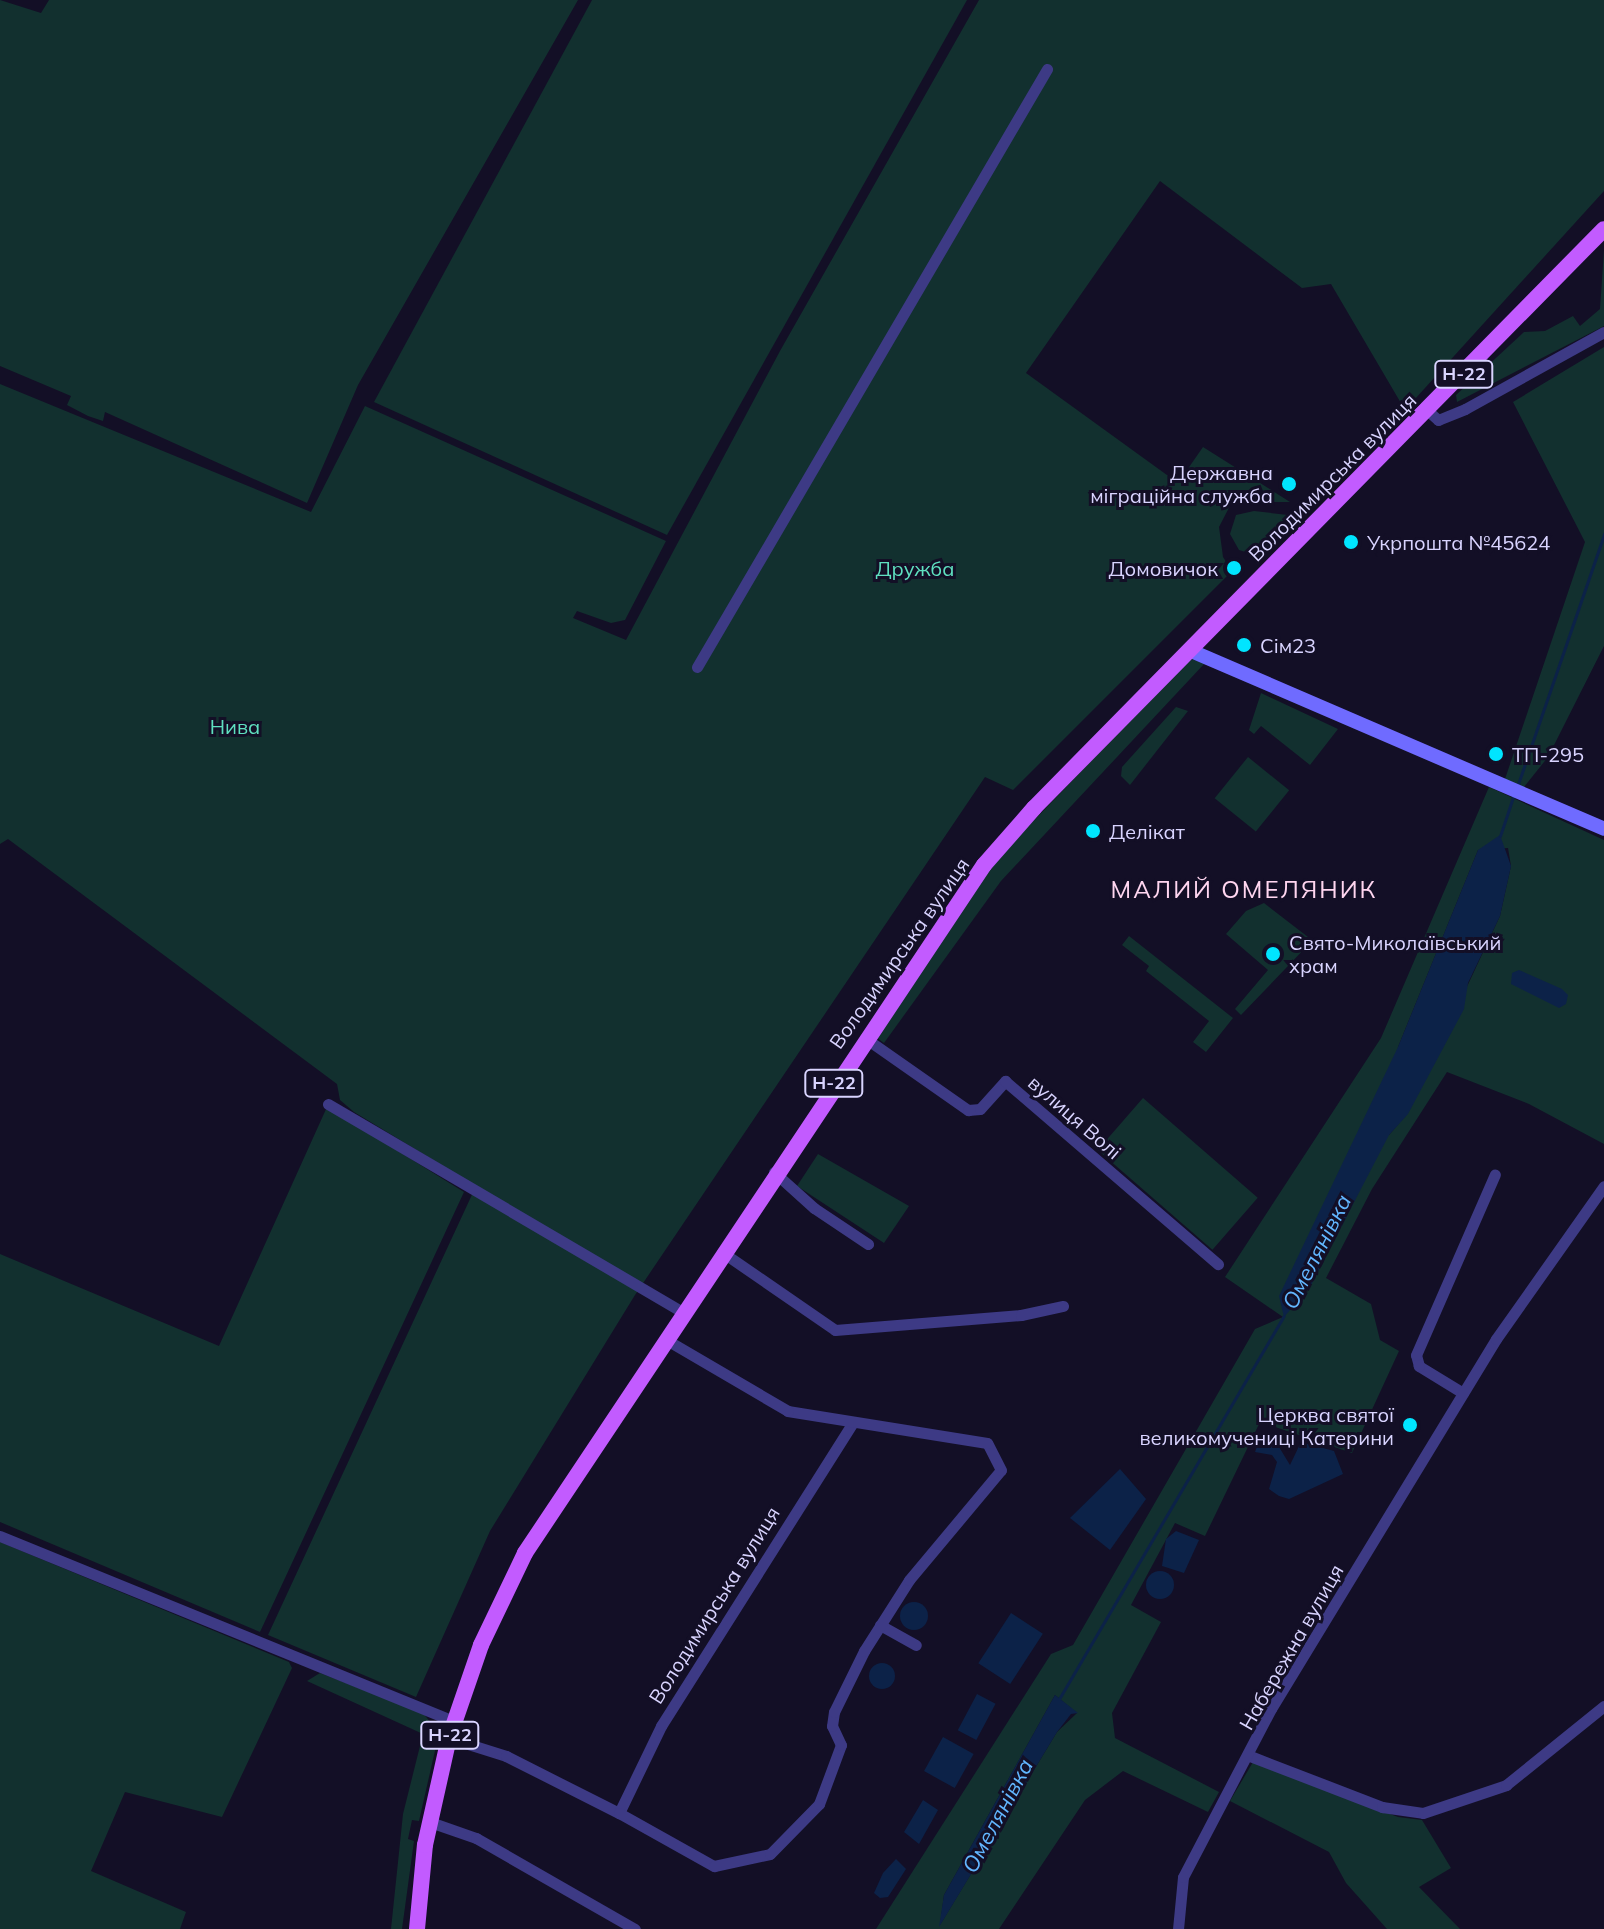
<!DOCTYPE html>
<html>
<head>
<meta charset="utf-8">
<style>
  body { margin:0 }
  #map { position:relative; width:1604px; height:1929px; overflow:hidden; background:#130f26; font-family:Mulish,sans-serif }
  div>[style] { position:absolute }
  [style*='--x'] { left:calc(var(--x)*1px); top:calc(var(--y)*1px); width:calc(var(--w)*1px); rotate:calc(var(--a)*1deg) }
  .green>* { inset:0; background:#12302f; transform-origin:0 0 }
  .water>* { inset:0; background:#0c2248; transform-origin:0 0 }
  .round { border-radius:50% }
  .stream>* { height:3px; margin:-1.5px; padding:0 1.5px; transform-origin:1.5px; border-radius:1.5px; background:#0c2248 }
  .street>* { height:11px; margin:-5.5px; padding:0 5.5px; transform-origin:5.5px; border-radius:5.5px; background:#3d3a85 }
  .secondary>* { height:14px; margin:-7px; padding:0 7px; transform-origin:7px; border-radius:7px; background:#6f6bff }
  .primary>* { height:16px; margin:-8px; padding:0 8px; transform-origin:8px; border-radius:8px; background:#c25bff }
  .dots>* { width:22px; height:22px; translate:-50% -50%; box-sizing:border-box; border:4px solid #130f26; border-radius:50% }
  span { translate:-50% -50%; white-space:nowrap; text-align:center; line-height:1.15; -webkit-text-stroke:6px #130f26; paint-order:stroke }
  .shield-label span { padding:2px 6px; background:#130f26; border:2px solid; border-radius:6px; -webkit-text-stroke-width:0 }
  .shield-label { font-size:18px; color:#d9d4ff; font-weight:700 }
  .poi-label { font-size:20px; color:#d9d4ff }
  .right { translate:-100% -50%; text-align:right }
  .left { translate:0 -50%; text-align:left }
  .street-label { font-size:20px; color:#d9d4ff }
  .park-label { font-size:20px; color:#5fe0c0 }
  .water-label { font-size:22px; color:#62b6ff; font-style:italic }
  .quarter-label { font-size:24px; color:#ffd6f0; letter-spacing:2px }
</style>
</head>
<body>
<div id="map">
  <div class="green">
    <i style="clip-path:polygon(0 0,41px 13px,49px 0,578px 0,358px 385px,307px 503px,105px 412px,103px 421px,88px 416px,67px 405px,71px 396px,0 366px)"></i>
    <i style="clip-path:polygon(592px 0,967px 0,667px 535px,374px 402px)"></i>
    <i style="clip-path:polygon(979px 0,1604px 0,1604px 191px,1405px 410px,1331px 284px,1302px 288px,1160px 181px,1026px 373px,1178px 483px,1203px 447px,1290px 502px,1232px 502px,1219px 527px,1223px 557px,1232px 571px,1013px 790px,985px 777px,635px 1295px,490px 1531px,416px 1697px,268px 1635px,476px 1186px,354px 1112px,340px 1100px,337px 1084px,8px 839px,0 844px,0 384px,311px 512px,365px 406px,666px 541px,625px 620px,611px 623px,577px 611px,573px 618px,626px 640px,780px 351px)"></i>
    <i style="clip-path:polygon(1604px 250px,1604px 326px,1457px 402px,1456px 395px,1524px 332px,1545px 331px,1573px 316px,1580px 326px,1600px 309px)"></i>
    <i style="clip-path:polygon(1604px 347px,1604px 646px,1548px 757px,1524px 787px,1505px 779px,1585px 542px,1513px 402px)"></i>
    <i style="clip-path:polygon(1254px 511px,1288px 515px,1297px 522px,1261px 557px,1239px 550px,1230px 534px,1236px 515px)"></i>
    <i style="clip-path:polygon(1190px 659px,1205px 663px,1001px 881px,884px 1043px,873px 1035px,988px 868px)"></i>
    <i style="clip-path:polygon(1261px 693px,1338px 729px,1310px 765px,1261px 726px,1254px 734px,1249px 730px)"></i>
    <i style="clip-path:polygon(1176px 707px,1188px 711px,1130px 785px,1121px 776px,1122px 767px)"></i>
    <i style="left:1248px;top:757px;width:53px;height:53px;rotate:39deg"></i>
    <i style="clip-path:polygon(evenodd,1489px 787px,1604px 840px,1604px 1144px,1529px 1104px,1447px 1072px,1372px 1189px,1326px 1278px,1371px 1304px,1380px 1340px,1399px 1351px,1352px 1453px,1260px 1422px,1205px 1536px,1175px 1523px,1131px 1605px,1161px 1622px,1112px 1713px,1115px 1738px,1219px 1792px,1208px 1812px,1123px 1771px,1085px 1800px,999px 1929px,876px 1929px,1051px 1654px,1073px 1645px,1255px 1329px,1283px 1317px,1225px 1277px,1381px 1038px,1489px 787px,1508px 848px,1511px 866px,1500px 916px,1408px 1113px,1389px 1135px,1398px 1047px,1478px 850px,1508px 848px,1489px 787px,1055px 1695px,1077px 1713px,1057px 1732px,940px 1925px,944px 1895px,1055px 1695px)"></i>
    <i style="clip-path:polygon(1264px 903px,1308px 937px,1309px 944px,1241px 1015px,1235px 1009px,1268px 970px,1226px 934px,1246px 911px)"></i>
    <i style="clip-path:polygon(1129px 936px,1233px 1018px,1206px 1052px,1193px 1042px,1209px 1021px,1146px 971px,1149px 966px,1122px 945px)"></i>
    <i style="left:1143px;top:1098px;width:152px;height:69px;rotate:41deg"></i>
    <i style="clip-path:polygon(327px 1107px,464px 1192px,260px 1632px,0 1522px,0 1254px,219px 1346px)"></i>
    <i style="clip-path:polygon(818px 1154px,909px 1206px,884px 1243px,797px 1186px)"></i>
    <i style="clip-path:polygon(0 1542px,289px 1662px,292px 1668px,222px 1817px,125px 1792px,91px 1871px,186px 1912px,180px 1929px,0 1929px)"></i>
    <i style="clip-path:polygon(320px 1673px,423px 1713px,439px 1733px,419px 1821px,412px 1820px,408px 1839px,414px 1841px,402px 1929px,391px 1929px,403px 1814px,423px 1734px,307px 1681px)"></i>
    <i style="clip-path:polygon(1253px 1762px,1398px 1817px,1422px 1820px,1451px 1868px,1419px 1887px,1460px 1929px,1387px 1929px,1346px 1883px,1329px 1852px,1230px 1801px)"></i>
  </div>
  <div class="water">
    <i style="clip-path:polygon(1500px 835px,1511px 866px,1500px 916px,1468px 983px,1464px 1009px,1408px 1114px,1389px 1135px,1310px 1287px,1284px 1317px,1279px 1296px,1398px 1047px,1478px 850px)"></i>
    <i style="clip-path:polygon(1519px 970px,1562px 989px,1568px 995px,1566px 1004px,1559px 1008px,1511px 984px,1512px 973px)"></i>
    <i style="clip-path:polygon(1283px 1434px,1291px 1437px,1279px 1447px,1290px 1465px,1301px 1442px,1334px 1451px,1343px 1474px,1289px 1499px,1279px 1496px,1269px 1489px,1277px 1462px,1272px 1455px,1255px 1452px,1260px 1438px)"></i>
    <i style="clip-path:polygon(1120px 1469px,1146px 1499px,1110px 1550px,1070px 1518px)"></i>
    <i style="clip-path:polygon(1176px 1531px,1199px 1540px,1184px 1573px,1162px 1566px,1166px 1539px)"></i>
    <i class="round" style="left:1146px;top:1571px;width:28px;height:28px"></i>
    <i class="round" style="left:900px;top:1602px;width:28px;height:28px"></i>
    <i style="left:1011px;top:1613px;width:38px;height:60px;rotate:33deg"></i>
    <i class="round" style="left:869px;top:1663px;width:26px;height:26px"></i>
    <i style="left:977px;top:1694px;width:21px;height:41px;rotate:28deg"></i>
    <i style="clip-path:polygon(1055px 1695px,1078px 1713px,1071px 1714px,1057px 1732px,939px 1927px,944px 1895px)"></i>
    <i style="left:943px;top:1737px;width:35px;height:39px;rotate:29deg"></i>
    <i style="clip-path:polygon(923px 1800px,938px 1810px,919px 1844px,904px 1832px)"></i>
    <i style="clip-path:polygon(896px 1859px,906px 1869px,888px 1897px,880px 1898px,874px 1893px,883px 1873px)"></i>
  </div>
  <div class="stream">
    <i style="--x:1517;--y:787;--w:268;--a:-71"></i>
    <i style="--x:1500;--y:836;--w:44;--a:-71.6"></i>
    <i style="--x:1059;--y:1699;--w:444;--a:-59.6"></i>
  </div>
  <div class="street">
    <i style="--x:1427;--y:410;--w:15;--a:42"></i>
    <i style="--x:1438;--y:420;--w:29;--a:-22"></i>
    <i style="--x:1465;--y:409;--w:159;--a:-29"></i>
    <i style="--x:697;--y:667;--w:693;--a:-59.66"></i>
    <i style="--x:865;--y:1038;--w:126;--a:35"></i>
    <i style="--x:968;--y:1110;--w:12;--a:-5"></i>
    <i style="--x:980;--y:1109;--w:38;--a:-48"></i>
    <i style="--x:1005;--y:1081;--w:281;--a:40.7"></i>
    <i style="--x:328;--y:1104;--w:411;--a:30.4"></i>
    <i style="--x:774;--y:1172;--w:54;--a:42"></i>
    <i style="--x:814;--y:1208;--w:65;--a:33.7"></i>
    <i style="--x:722;--y:1252;--w:137;--a:34.6"></i>
    <i style="--x:835;--y:1330;--w:187;--a:-4.6"></i>
    <i style="--x:1021;--y:1315;--w:43;--a:-12.1"></i>
    <i style="--x:1463;--y:1393;--w:52;--a:-148.5"></i>
    <i style="--x:1419;--y:1366;--w:11;--a:-105"></i>
    <i style="--x:1416;--y:1355;--w:197;--a:-66.4"></i>
    <i style="--x:0;--y:1536;--w:490;--a:22.2"></i>
    <i style="--x:880;--y:1625;--w:41;--a:29.1"></i>
    <i style="--x:449;--y:1738;--w:60;--a:17.5"></i>
    <i style="--x:506;--y:1756;--w:127;--a:26.8"></i>
    <i style="--x:619;--y:1813;--w:97;--a:-64.2"></i>
    <i style="--x:661;--y:1726;--w:357;--a:-57.7"></i>
    <i style="--x:1250;--y:1756;--w:142;--a:21.1"></i>
    <i style="--x:1382;--y:1807;--w:41;--a:8.3"></i>
    <i style="--x:1423;--y:1813;--w:88;--a:-18.6"></i>
    <i style="--x:1506;--y:1785;--w:126;--a:-38.9"></i>
    <i style="--x:619;--y:1813;--w:109;--a:29.2"></i>
    <i style="--x:714;--y:1866;--w:57;--a:-12.1"></i>
    <i style="--x:770;--y:1854;--w:70;--a:-45.6"></i>
    <i style="--x:819;--y:1804;--w:63;--a:-69.6"></i>
    <i style="--x:841;--y:1745;--w:21;--a:-115"></i>
    <i style="--x:832;--y:1726;--w:14;--a:-82"></i>
    <i style="--x:834;--y:1712;--w:68;--a:-63.8"></i>
    <i style="--x:864;--y:1651;--w:84;--a:-57.6"></i>
    <i style="--x:909;--y:1580;--w:143;--a:-50.1"></i>
    <i style="--x:1001;--y:1470;--w:30;--a:-117"></i>
    <i style="--x:987;--y:1443;--w:202;--a:-170.9"></i>
    <i style="--x:788;--y:1411;--w:143;--a:-149.7"></i>
    <i style="--x:430;--y:1822;--w:49;--a:19.2"></i>
    <i style="--x:476;--y:1838;--w:183;--a:29.8"></i>
    <i style="--x:1178;--y:1929;--w:52;--a:-84.5"></i>
    <i style="--x:1183;--y:1877;--w:190;--a:-62.4"></i>
    <i style="--x:1271;--y:1709;--w:433;--a:-58.7"></i>
    <i style="--x:1496;--y:1339;--w:187;--a:-54.8"></i>
  </div>
  <div class="secondary">
    <i style="--x:1189;--y:650;--w:452;--a:23.3"></i>
  </div>
  <div class="primary">
    <i style="--x:417;--y:1929;--w:84;--a:-84.6"></i>
    <i style="--x:425;--y:1845;--w:110;--a:-77.4"></i>
    <i style="--x:449;--y:1738;--w:98;--a:-71"></i>
    <i style="--x:481;--y:1645;--w:102;--a:-64.4"></i>
    <i style="--x:525;--y:1553;--w:827;--a:-56.29"></i>
    <i style="--x:984;--y:865;--w:76;--a:-48.7"></i>
    <i style="--x:1034;--y:808;--w:812;--a:-45.45"></i>
  </div>
  <div class="dots">
    <i style="left:1289px;top:484px;background:#00e5ff"></i>
    <i style="left:1351px;top:542px;background:#00e5ff"></i>
    <i style="left:1234px;top:568px;background:#00e5ff"></i>
    <i style="left:1244px;top:645px;background:#00e5ff"></i>
    <i style="left:1496px;top:754px;background:#00e5ff"></i>
    <i style="left:1093px;top:831px;background:#00e5ff"></i>
    <i style="left:1273px;top:954px;background:#00e5ff"></i>
    <i style="left:1410px;top:1425px;background:#00e5ff"></i>
  </div>
  <div class="shield-label">
    <span style="left:1464px;top:374px">Н-22</span>
    <span style="left:834px;top:1083px">Н-22</span>
    <span style="left:450px;top:1735px">Н-22</span>
  </div>
  <div class="poi-label">
    <span class="right" style="left:1273px;top:484px">Державна<br>міграційна служба</span>
    <span class="left" style="left:1367px;top:542px">Укрпошта №45624</span>
    <span class="right" style="left:1218px;top:568px">Домовичок</span>
    <span class="left" style="left:1260px;top:645px">Сім23</span>
    <span class="left" style="left:1512px;top:754px">ТП-295</span>
    <span class="left" style="left:1109px;top:831px">Делікат</span>
    <span class="left" style="left:1289px;top:954px">Свято-Миколаївський<br>храм</span>
    <span class="right" style="left:1394px;top:1426px">Церква святої<br>великомучениці Катерини</span>
  </div>
  <div class="street-label">
    <span style="left:1332px;top:477px;rotate:-45deg">Володимирська вулиця</span>
    <span style="left:899px;top:953px;rotate:-55deg">Володимирська вулиця</span>
    <span style="left:1075px;top:1117px;rotate:41deg">вулиця Волі</span>
    <span style="left:714px;top:1605px;rotate:-58deg">Володимирська вулиця</span>
    <span style="left:1291px;top:1647px;rotate:-60deg">Набережна вулиця</span>
  </div>
  <div class="park-label">
    <span style="left:915px;top:568px">Дружба</span>
    <span style="left:235px;top:726px">Нива</span>
  </div>
  <div class="water-label">
    <span style="left:1317px;top:1252px;rotate:-63deg">Омелянівка</span>
    <span style="left:998px;top:1816px;rotate:-62deg">Омелянівка</span>
  </div>
  <div class="quarter-label">
    <span style="left:1244px;top:890px">МАЛИЙ ОМЕЛЯНИК</span>
  </div>
</div>
</body>
</html>
